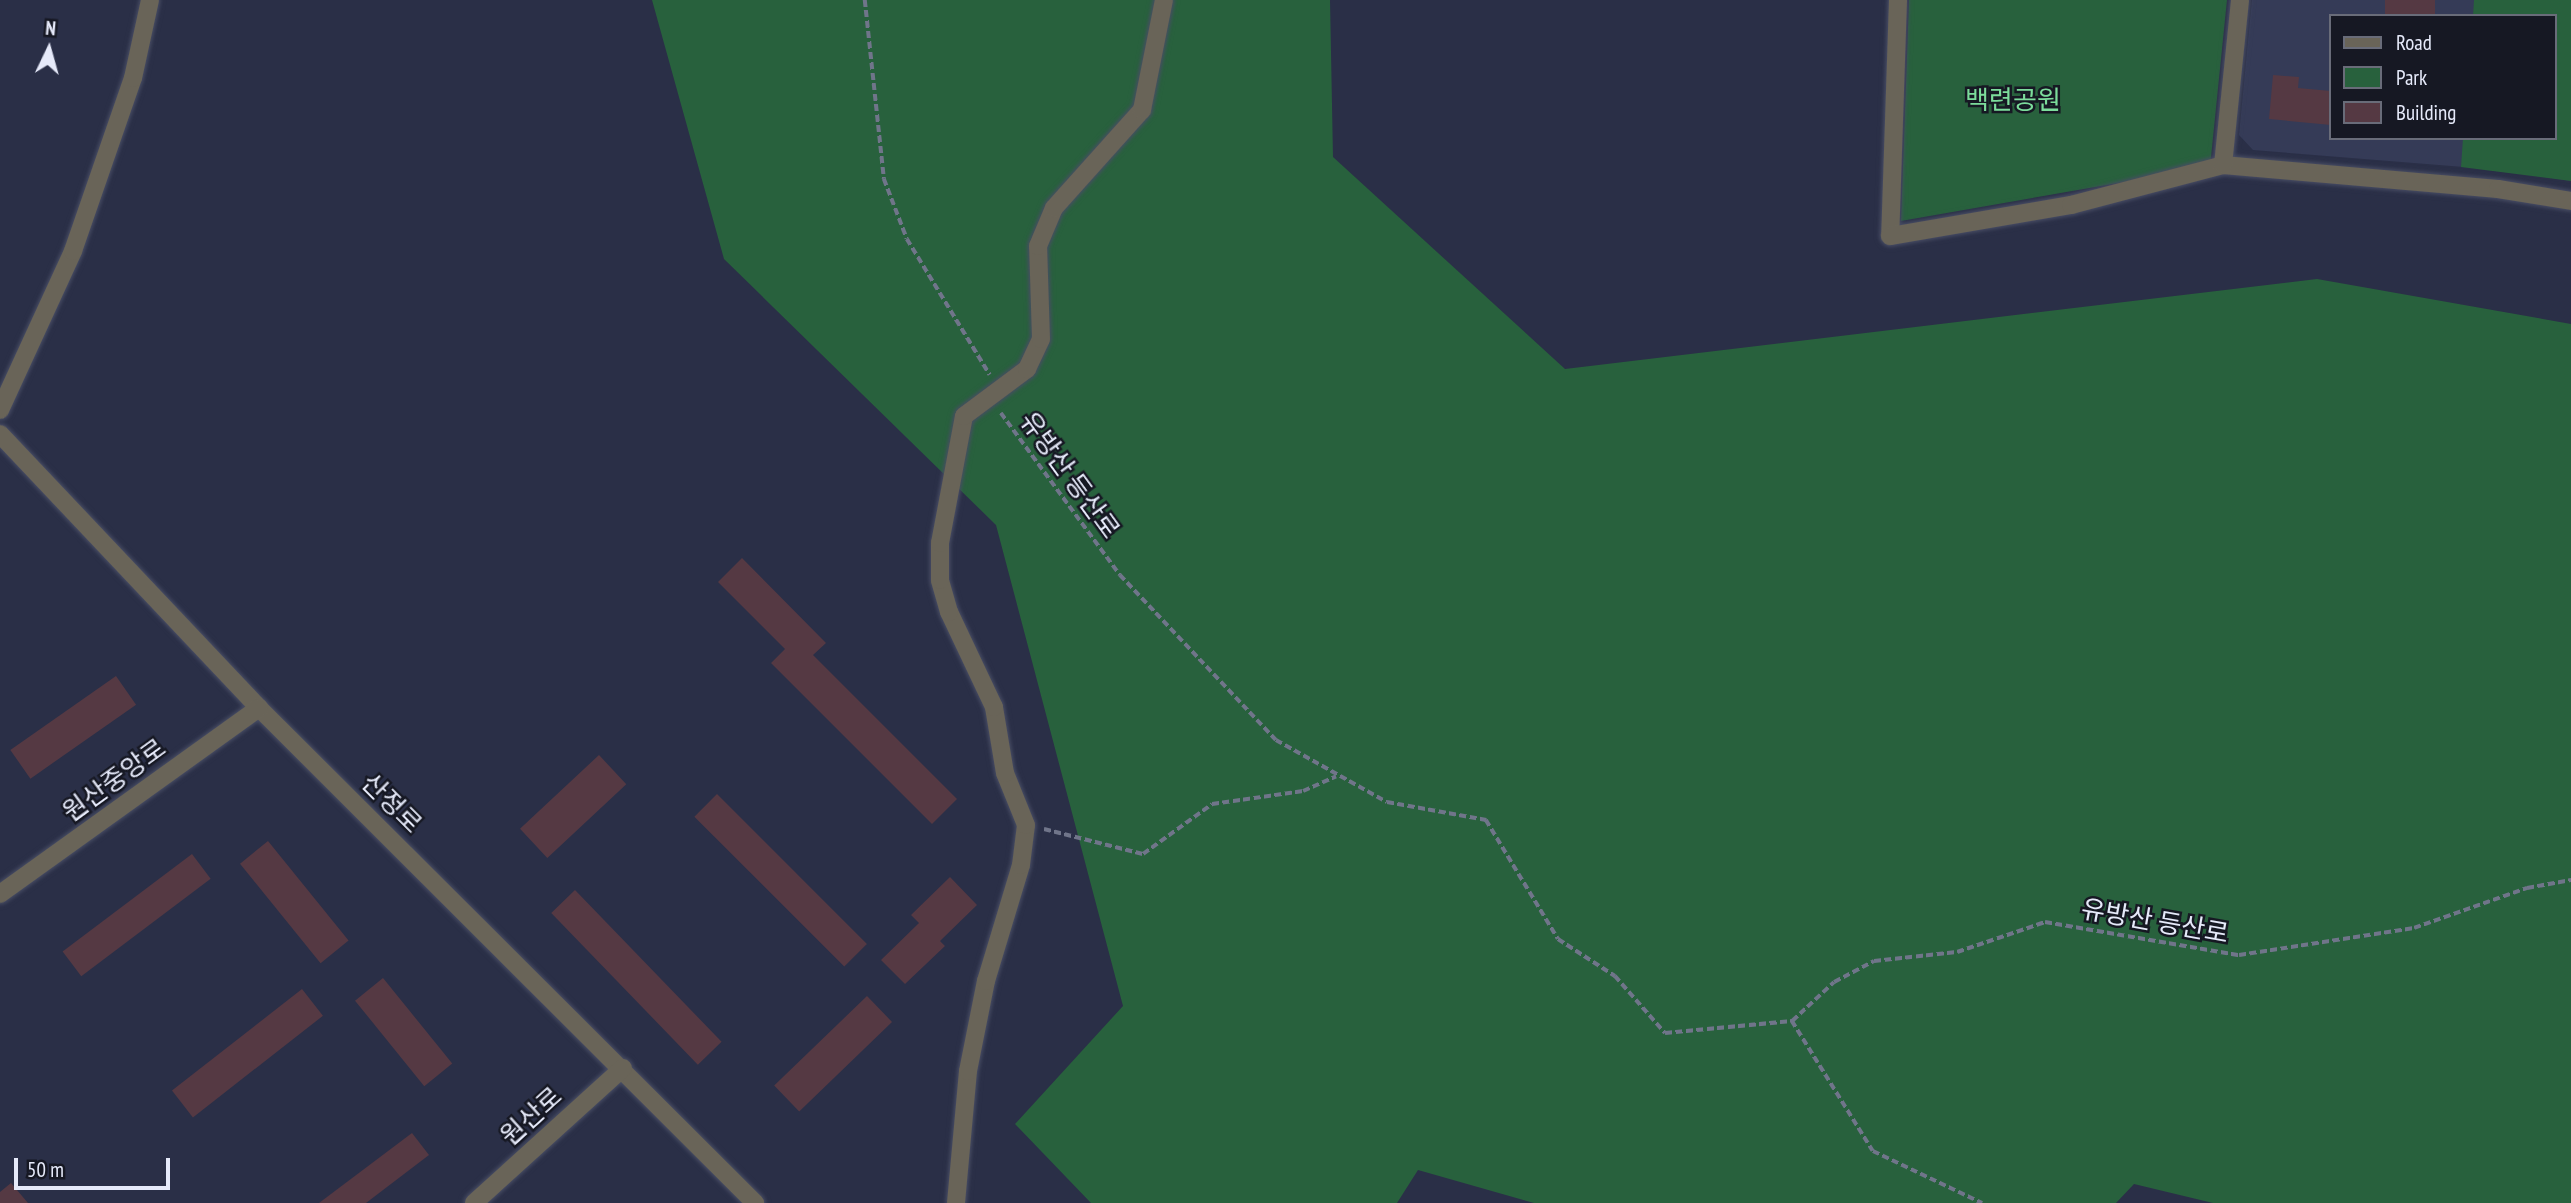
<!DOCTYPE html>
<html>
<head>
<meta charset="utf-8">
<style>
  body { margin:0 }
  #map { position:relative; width:2571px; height:1203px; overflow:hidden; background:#2a2f47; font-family:"PT Sans Narrow","Noto Sans KR",sans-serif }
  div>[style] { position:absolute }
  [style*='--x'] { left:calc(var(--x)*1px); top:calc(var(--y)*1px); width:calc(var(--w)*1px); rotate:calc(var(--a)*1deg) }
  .built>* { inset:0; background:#353b57 }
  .green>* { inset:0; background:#28613d }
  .building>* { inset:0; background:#553943; transform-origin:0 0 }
  .path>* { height:3.5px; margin-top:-1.75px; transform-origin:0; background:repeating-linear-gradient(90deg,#70758a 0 7px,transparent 0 10.5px) }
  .roads { filter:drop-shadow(0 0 2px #484d64) drop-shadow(0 0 2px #484d64) }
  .minor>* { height:18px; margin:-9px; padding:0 9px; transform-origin:9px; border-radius:9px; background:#696458 }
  span { translate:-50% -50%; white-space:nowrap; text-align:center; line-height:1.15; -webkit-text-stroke:5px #161823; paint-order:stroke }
  .park-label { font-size:26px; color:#7cdc9b }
  .street-label { font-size:26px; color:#e6eafa }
  .legend { position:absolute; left:2329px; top:14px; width:228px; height:126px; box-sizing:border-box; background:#161823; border:2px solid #696c79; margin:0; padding:9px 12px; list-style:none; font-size:21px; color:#e6eafa }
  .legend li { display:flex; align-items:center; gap:14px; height:35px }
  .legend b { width:35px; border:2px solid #696c79 }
  .north { position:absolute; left:14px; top:14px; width:70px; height:70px; -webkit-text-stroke:5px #161823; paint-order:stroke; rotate:5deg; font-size:19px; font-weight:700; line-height:28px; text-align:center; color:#e6eafa }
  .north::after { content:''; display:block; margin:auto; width:24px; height:32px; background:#e6eafa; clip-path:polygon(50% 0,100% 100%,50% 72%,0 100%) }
  .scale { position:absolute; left:14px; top:1158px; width:156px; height:32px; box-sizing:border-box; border:4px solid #e6eafa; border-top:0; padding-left:9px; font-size:21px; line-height:24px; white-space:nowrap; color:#e6eafa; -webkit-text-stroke:5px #161823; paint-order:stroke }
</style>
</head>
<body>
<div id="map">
  <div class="built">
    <i style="clip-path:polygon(evenodd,2252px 0,2571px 0,2571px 181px,2501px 170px,2253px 150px,2239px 135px,2252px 0,2331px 16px,2555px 16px,2555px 138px,2331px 138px,2331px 16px)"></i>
  </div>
  <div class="green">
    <i style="clip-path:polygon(652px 0,1330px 0,1333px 157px,1565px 369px,2317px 279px,2571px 324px,2571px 1203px,2213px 1203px,2134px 1184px,2116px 1203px,1534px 1203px,1418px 1170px,1397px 1203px,1091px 1203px,1015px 1124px,1123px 1006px,996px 525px,724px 259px)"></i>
    <i style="clip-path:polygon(1909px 0,2227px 0,2210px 167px,1901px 221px)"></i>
    <i style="clip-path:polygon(2474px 0,2571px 0,2571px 181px,2461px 167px,2463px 138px,2555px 138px,2555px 16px,2473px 16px)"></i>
  </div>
  <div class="building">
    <i style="left:2385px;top:0;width:50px;height:16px"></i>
    <i style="clip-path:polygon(2273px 75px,2299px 77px,2298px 88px,2331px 91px,2331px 125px,2269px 119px)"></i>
    <i style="clip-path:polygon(742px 558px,826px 643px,813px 655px,957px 799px,932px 824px,771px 663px,785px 649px,718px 582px)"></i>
    <i style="left:116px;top:676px;width:35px;height:129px;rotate:55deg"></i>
    <i style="left:599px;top:755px;width:40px;height:108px;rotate:47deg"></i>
    <i style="left:717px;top:794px;width:212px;height:32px;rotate:45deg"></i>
    <i style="left:268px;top:841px;width:128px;height:36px;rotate:51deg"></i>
    <i style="left:192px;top:854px;width:31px;height:162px;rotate:53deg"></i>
    <i style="clip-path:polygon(950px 877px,977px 905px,940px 941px,945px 946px,905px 984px,881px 960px,919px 923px,911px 915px)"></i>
    <i style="left:575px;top:890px;width:211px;height:33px;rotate:46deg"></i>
    <i style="left:383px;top:978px;width:110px;height:36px;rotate:51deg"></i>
    <i style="left:302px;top:989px;width:34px;height:165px;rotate:52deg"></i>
    <i style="left:867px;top:996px;width:36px;height:129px;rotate:46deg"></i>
    <i style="clip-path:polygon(412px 1133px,429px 1155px,366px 1203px,319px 1203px)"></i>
    <i style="clip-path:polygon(11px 1183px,28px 1203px,0 1203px,0 1192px)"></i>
  </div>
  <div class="path">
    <i style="--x:865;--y:0;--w:180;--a:83.9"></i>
    <i style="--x:884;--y:179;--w:64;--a:69"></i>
    <i style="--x:907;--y:239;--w:159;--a:58.6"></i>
    <i style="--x:1001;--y:413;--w:201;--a:53.7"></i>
    <i style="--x:1120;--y:575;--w:227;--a:46.6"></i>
    <i style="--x:1276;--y:740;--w:127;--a:29.2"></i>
    <i style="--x:1387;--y:802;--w:101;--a:10.3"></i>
    <i style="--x:1486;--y:820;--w:139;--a:58.8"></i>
    <i style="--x:1558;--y:939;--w:68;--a:33"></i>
    <i style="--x:1615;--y:976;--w:76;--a:48.7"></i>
    <i style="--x:1665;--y:1033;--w:128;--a:-5.4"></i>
    <i style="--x:1792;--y:1021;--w:57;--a:-42.9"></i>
    <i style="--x:1834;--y:982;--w:45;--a:-27.7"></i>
    <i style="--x:1874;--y:961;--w:83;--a:-6.2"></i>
    <i style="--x:1957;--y:952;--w:93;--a:-18.8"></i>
    <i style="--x:2045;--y:922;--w:197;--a:9.7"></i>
    <i style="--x:2239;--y:955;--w:177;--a:-8.8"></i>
    <i style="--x:2414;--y:928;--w:120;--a:-19.5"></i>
    <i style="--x:2527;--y:888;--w:45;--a:-10.3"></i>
    <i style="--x:1044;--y:829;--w:102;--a:14.2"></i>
    <i style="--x:1143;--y:854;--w:85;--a:-35.9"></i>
    <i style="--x:1212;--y:804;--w:92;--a:-8.1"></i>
    <i style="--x:1303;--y:791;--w:36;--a:-24"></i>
    <i style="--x:1792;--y:1021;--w:153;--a:58.1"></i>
    <i style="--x:1873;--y:1151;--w:121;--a:25.5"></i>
  </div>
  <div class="roads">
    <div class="minor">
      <i style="--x:1898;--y:0;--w:236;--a:91.9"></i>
      <i style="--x:1890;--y:236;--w:184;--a:-9.7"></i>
      <i style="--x:2071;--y:205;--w:157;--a:-14.7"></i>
      <i style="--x:2223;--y:165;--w:276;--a:5"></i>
      <i style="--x:2498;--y:189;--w:74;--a:9.3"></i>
      <i style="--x:2223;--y:165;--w:166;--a:-84.1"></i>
      <i style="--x:0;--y:410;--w:175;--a:-65.3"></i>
      <i style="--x:73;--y:251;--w:183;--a:-70.9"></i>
      <i style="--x:133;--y:78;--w:80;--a:-77.7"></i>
      <i style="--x:0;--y:434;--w:377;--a:46.6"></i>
      <i style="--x:259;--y:708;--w:701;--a:44.94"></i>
      <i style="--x:0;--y:894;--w:319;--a:-35.7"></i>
      <i style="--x:474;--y:1203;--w:201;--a:-42.2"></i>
      <i style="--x:956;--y:1203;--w:133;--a:-84.8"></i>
      <i style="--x:968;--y:1071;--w:92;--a:-78.7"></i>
      <i style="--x:986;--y:981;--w:121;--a:-73.2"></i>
      <i style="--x:1021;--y:865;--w:40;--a:-82.9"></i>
      <i style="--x:1026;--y:825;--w:56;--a:-112"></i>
      <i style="--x:1005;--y:773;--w:67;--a:-99.5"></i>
      <i style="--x:994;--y:707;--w:105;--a:-115.3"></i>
      <i style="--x:949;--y:612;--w:33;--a:-106"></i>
      <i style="--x:940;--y:580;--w:37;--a:-90"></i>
      <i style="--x:940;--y:543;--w:129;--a:-79.3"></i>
      <i style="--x:964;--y:416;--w:79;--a:-36.7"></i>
      <i style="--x:1027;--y:369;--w:33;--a:-65"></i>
      <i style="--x:1041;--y:339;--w:93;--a:-91.8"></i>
      <i style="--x:1038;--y:246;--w:41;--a:-67.2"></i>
      <i style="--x:1054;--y:208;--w:132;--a:-48.1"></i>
      <i style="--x:1142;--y:110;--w:112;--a:-78.7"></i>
    </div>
  </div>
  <div class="park-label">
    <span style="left:2013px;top:100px">백련공원</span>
  </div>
  <div class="street-label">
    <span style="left:1070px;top:475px;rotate:54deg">유방산 등산로</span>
    <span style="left:114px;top:780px;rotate:-36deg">원산중앙로</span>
    <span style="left:392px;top:803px;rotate:45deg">산정로</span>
    <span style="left:2155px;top:921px;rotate:10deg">유방산 등산로</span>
    <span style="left:531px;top:1116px;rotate:-42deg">원산로</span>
  </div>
  <ul class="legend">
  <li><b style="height:9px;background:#696458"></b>Road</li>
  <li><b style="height:19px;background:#28613d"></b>Park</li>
  <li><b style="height:19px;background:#553943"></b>Building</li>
  </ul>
  <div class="north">N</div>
  <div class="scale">50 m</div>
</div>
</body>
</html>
